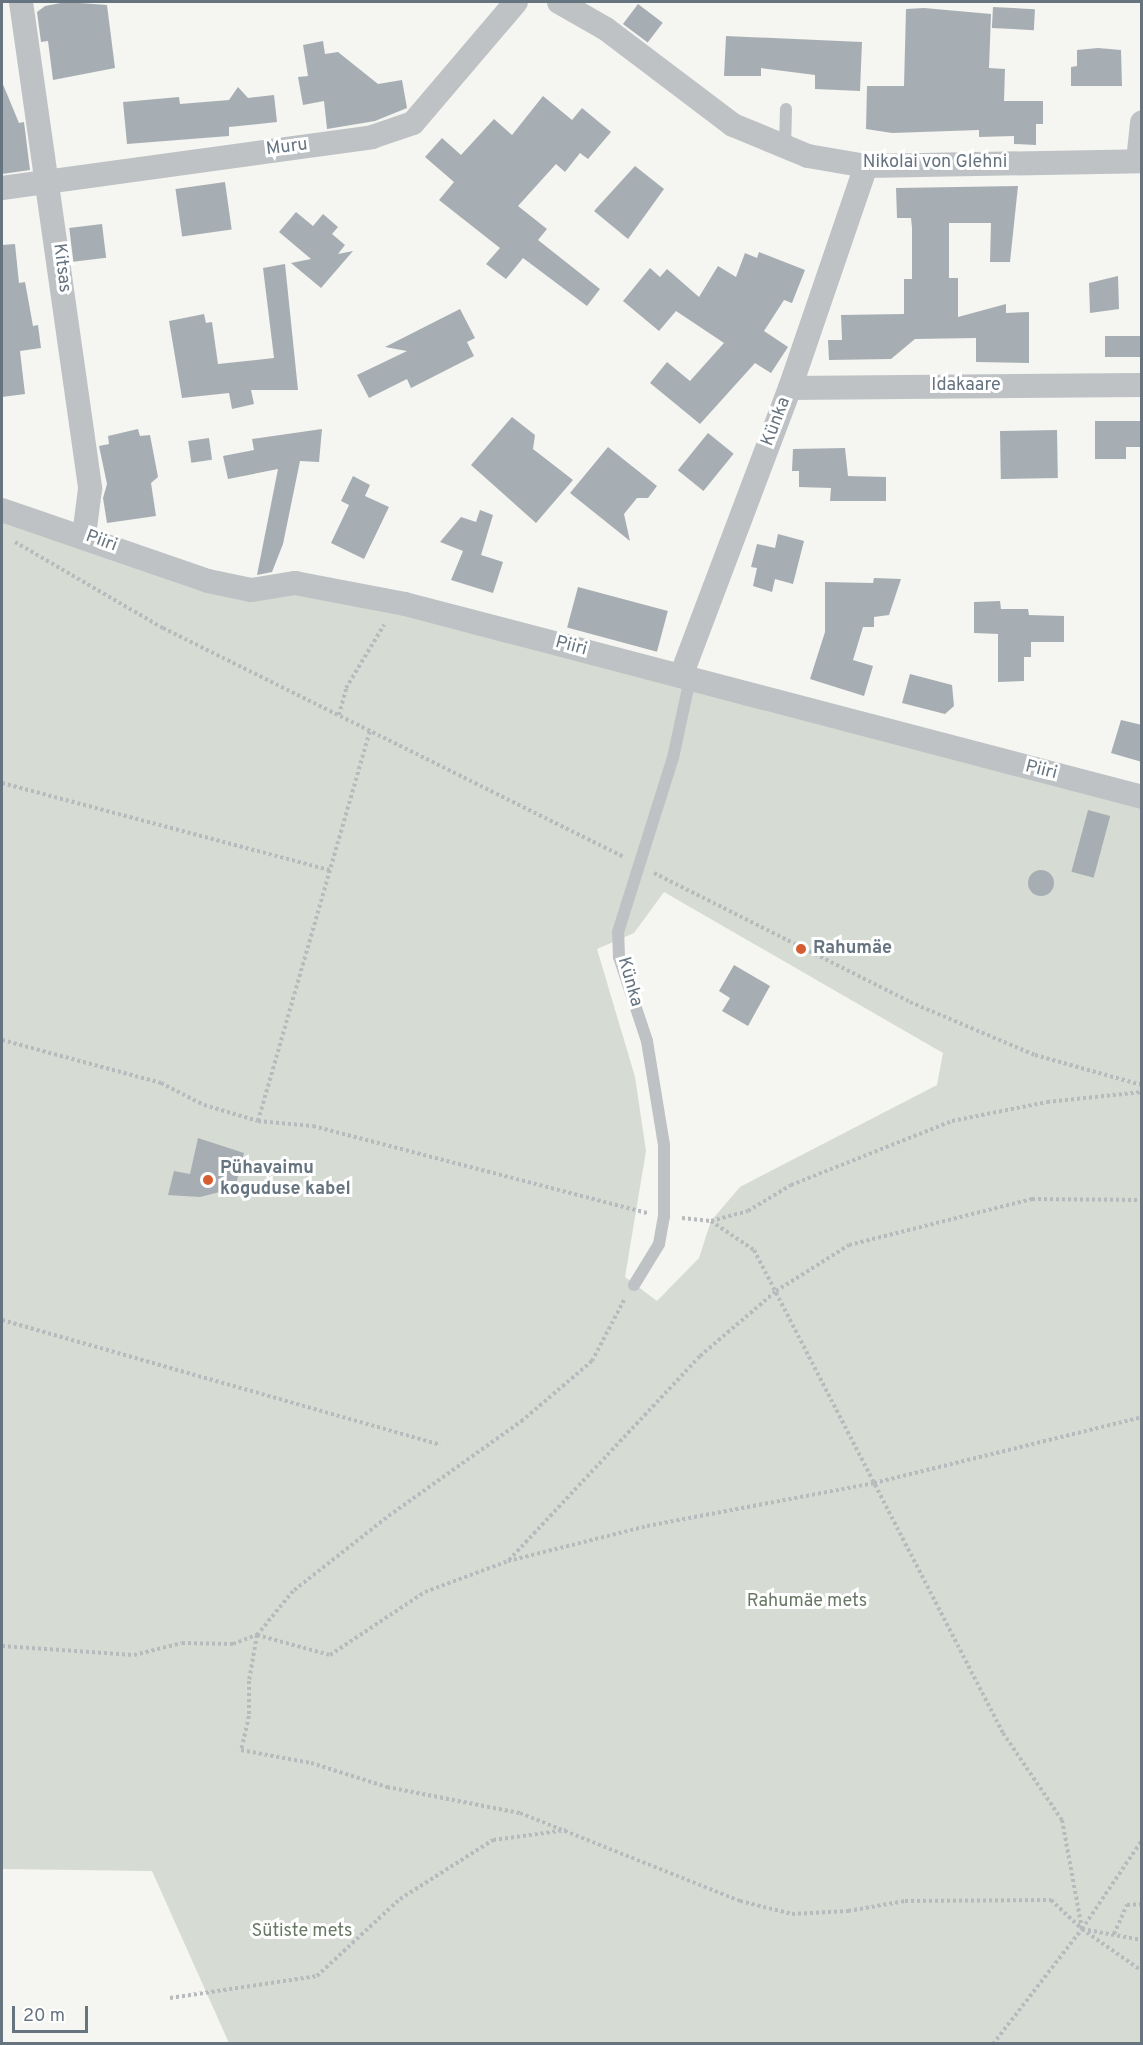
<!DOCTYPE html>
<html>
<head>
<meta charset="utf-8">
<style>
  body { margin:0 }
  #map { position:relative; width:1143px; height:2045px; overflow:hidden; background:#f5f5f1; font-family:Overpass,sans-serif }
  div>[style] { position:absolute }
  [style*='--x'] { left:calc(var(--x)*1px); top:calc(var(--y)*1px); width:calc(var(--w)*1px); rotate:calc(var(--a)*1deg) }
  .green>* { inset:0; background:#d6dbd3 }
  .building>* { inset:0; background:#a7aeb3; transform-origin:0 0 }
  .round { border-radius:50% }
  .path>* { height:4px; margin-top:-2px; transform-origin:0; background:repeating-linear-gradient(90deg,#b8bbbd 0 3px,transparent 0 6px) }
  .lane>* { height:12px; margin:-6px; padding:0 6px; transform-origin:6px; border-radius:6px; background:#bec2c5 }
  .street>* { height:24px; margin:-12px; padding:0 12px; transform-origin:12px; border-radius:12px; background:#bec2c5 }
  .dots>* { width:16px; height:16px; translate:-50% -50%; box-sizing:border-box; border:3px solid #fff; border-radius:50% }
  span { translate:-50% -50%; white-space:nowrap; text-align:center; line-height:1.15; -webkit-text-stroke:6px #fff; paint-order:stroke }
  .street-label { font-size:18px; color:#667480 }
  .poi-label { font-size:18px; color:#667480; font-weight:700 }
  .left { translate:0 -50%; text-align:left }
  .park-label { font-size:18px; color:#687864 }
  .frame { position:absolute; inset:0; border:3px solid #667480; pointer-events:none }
  .scale { position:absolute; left:12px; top:2006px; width:76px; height:27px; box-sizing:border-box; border:3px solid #667480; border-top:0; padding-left:8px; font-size:18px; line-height:21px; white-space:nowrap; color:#667480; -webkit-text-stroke:4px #fff; paint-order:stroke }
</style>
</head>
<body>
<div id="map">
  <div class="green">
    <i style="clip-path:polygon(evenodd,2px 510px,208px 581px,295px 583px,1141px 797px,1141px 2043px,229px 2043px,152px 1871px,2px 1869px,2px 510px,664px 892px,943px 1053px,937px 1085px,740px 1187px,711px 1221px,699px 1258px,657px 1301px,625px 1277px,646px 1151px,635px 1077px,597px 949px,634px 933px,664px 892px)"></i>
  </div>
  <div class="building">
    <i style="clip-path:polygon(66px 2px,107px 5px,115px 68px,53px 80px,48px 41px,41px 42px,37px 12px,45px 6px)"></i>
    <i style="left:638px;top:4px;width:31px;height:25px;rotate:37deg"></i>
    <i style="left:993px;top:7px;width:42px;height:21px;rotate:3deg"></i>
    <i style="clip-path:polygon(924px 8px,991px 14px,989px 68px,1005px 69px,1004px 101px,1043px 101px,1043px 124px,1036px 124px,1036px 145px,1014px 144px,1014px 136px,979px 137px,979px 130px,892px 133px,866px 129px,867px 86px,904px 86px,906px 9px)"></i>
    <i style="clip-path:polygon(726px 36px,862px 42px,860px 91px,815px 89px,815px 75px,761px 68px,761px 76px,724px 76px)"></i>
    <i style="clip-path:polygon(323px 41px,325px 54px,338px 52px,378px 84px,402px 80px,407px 108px,375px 121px,327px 129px,324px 101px,303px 105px,298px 77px,308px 76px,303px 45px)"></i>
    <i style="clip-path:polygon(1098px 48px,1121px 50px,1122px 86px,1071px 86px,1071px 67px,1077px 66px,1077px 50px)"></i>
    <i style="clip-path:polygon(2px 82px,19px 123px,24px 122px,30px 170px,2px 174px)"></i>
    <i style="clip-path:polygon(238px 87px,248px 98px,274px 95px,277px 122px,229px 127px,229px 136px,127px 144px,123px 102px,179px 97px,180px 104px,229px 100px)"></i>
    <i style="clip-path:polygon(543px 96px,572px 120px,582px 108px,611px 132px,588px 159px,580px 153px,565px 172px,556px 164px,518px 206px,547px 229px,538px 240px,600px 289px,587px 306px,523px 258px,506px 279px,486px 264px,500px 248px,439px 200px,454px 182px,425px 157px,442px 138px,461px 155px,494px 119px,512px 135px)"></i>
    <i style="clip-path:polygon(635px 166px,664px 189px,628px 239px,594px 211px)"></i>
    <i style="left:225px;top:182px;width:48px;height:50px;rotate:82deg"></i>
    <i style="clip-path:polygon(1018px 186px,1010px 262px,990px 262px,991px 223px,949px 223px,949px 278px,958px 278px,958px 317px,1006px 304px,1006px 313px,1029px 312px,1029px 363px,976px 362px,976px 338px,915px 339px,891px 359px,829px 360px,828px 340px,842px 340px,841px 315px,904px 314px,904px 279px,912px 279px,912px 228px,911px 218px,897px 218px,896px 188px)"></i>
    <i style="clip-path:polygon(296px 212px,313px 226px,323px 214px,338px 227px,332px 234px,345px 245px,338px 254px,353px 251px,321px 288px,291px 263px,311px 259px,279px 232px)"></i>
    <i style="left:102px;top:224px;width:34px;height:33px;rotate:83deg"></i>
    <i style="clip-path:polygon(15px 244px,19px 283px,25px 282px,33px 326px,38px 325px,41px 348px,20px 351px,25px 394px,2px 397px,2px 245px)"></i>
    <i style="clip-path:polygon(759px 252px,805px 270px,792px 303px,784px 300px,764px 331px,788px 347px,771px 373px,755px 363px,700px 424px,650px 383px,667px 362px,690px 381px,724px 343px,676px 311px,659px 331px,623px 301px,650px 268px,660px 277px,667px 269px,699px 297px,718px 266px,736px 277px,745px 253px,757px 258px)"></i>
    <i style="clip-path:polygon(285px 264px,298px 390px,251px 390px,254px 404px,232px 409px,229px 393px,182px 398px,169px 321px,204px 314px,206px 323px,212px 322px,218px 364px,274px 358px,263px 268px)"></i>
    <i style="clip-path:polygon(1118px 276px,1119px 309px,1090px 313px,1089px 283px)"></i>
    <i style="clip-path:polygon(460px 309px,475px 338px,467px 342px,474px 356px,411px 388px,407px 379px,369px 398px,357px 375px,407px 351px,385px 347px)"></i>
    <i style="left:1142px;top:336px;width:21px;height:37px;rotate:90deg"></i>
    <i style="clip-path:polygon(512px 417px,535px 435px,533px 449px,573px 480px,536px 523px,471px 465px)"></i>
    <i style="clip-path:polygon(1095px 421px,1142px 421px,1142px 447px,1126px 447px,1126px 459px,1095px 459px)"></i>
    <i style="clip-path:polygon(138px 429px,140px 436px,150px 435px,158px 477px,151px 483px,156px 516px,107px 523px,103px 498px,107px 484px,99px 446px,109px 444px,108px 436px)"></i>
    <i style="clip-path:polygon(322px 429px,319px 462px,300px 461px,283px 544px,272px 572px,257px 575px,278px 469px,228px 479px,223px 456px,254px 450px,252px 439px)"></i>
    <i style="left:1057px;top:430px;width:48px;height:57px;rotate:89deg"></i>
    <i style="left:708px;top:433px;width:33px;height:48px;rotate:39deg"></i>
    <i style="left:209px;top:438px;width:22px;height:21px;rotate:82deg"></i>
    <i style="clip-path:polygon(608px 447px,657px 486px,648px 498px,637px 498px,624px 514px,630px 541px,570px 493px)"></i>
    <i style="clip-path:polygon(845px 448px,848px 476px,886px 477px,886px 501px,830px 501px,831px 488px,799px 487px,799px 471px,792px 471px,793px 449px)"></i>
    <i style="clip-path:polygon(353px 476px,370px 485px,365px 496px,389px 507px,364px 559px,331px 543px,349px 505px,341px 501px)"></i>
    <i style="clip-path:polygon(480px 510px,493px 515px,481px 555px,503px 562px,493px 593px,451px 580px,463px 551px,440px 542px,461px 517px,476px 522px)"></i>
    <i style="clip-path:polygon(778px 534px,804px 541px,793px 584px,775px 579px,772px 592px,753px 586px,757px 568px,751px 567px,757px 544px,775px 548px)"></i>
    <i style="clip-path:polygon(874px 578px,901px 579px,889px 615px,874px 617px,874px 627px,863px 627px,853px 660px,873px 666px,864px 696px,810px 679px,825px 632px,825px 582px,873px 583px)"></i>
    <i style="left:578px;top:587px;width:93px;height:42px;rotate:15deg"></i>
    <i style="clip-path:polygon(1000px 601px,1001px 609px,1028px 609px,1029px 615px,1064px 616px,1064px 642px,1031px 642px,1031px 657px,1024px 657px,1024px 681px,998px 682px,998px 634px,974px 633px,974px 602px)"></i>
    <i style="clip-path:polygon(910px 674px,952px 685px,954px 706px,945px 714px,902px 703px)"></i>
    <i style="clip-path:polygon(1121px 720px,1142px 725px,1142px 762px,1111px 753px)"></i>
    <i style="left:1088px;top:810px;width:23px;height:64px;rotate:15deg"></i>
    <i class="round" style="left:1028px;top:870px;width:26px;height:26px"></i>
    <i style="clip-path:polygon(734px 965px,770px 986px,748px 1026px,722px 1011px,730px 998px,719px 991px)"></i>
    <i style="clip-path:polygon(198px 1138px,244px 1153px,235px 1188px,200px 1197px,168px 1195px,174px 1171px,190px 1174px)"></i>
  </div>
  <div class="path">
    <i style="--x:15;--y:542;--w:171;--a:30.2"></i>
    <i style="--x:163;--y:628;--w:515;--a:26.42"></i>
    <i style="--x:339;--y:715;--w:28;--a:-75"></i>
    <i style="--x:346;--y:688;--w:74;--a:-58.9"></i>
    <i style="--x:2;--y:783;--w:339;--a:14.9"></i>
    <i style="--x:654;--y:873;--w:287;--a:26.7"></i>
    <i style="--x:910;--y:1002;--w:136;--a:23"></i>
    <i style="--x:1035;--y:1055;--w:111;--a:15.7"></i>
    <i style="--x:2;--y:1040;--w:165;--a:15.1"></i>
    <i style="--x:161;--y:1083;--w:48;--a:27.1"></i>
    <i style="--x:204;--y:1105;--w:56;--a:16.5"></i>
    <i style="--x:258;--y:1121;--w:55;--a:5.2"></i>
    <i style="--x:313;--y:1126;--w:346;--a:14.6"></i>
    <i style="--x:258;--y:1121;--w:407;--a:-74"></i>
    <i style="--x:682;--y:1218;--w:29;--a:6"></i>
    <i style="--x:711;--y:1221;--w:52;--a:34"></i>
    <i style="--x:754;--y:1250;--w:543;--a:62.73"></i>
    <i style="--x:1003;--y:1733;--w:105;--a:55.9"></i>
    <i style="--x:1062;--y:1820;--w:111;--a:79.6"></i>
    <i style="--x:1082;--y:1929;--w:73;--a:35"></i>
    <i style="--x:711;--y:1221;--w:38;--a:-15"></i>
    <i style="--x:748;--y:1211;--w:50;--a:-31.2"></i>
    <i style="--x:791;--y:1185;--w:173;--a:-21.7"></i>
    <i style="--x:952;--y:1121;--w:97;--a:-11.3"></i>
    <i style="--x:1047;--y:1102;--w:96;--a:-6"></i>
    <i style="--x:624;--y:1300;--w:69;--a:117.7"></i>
    <i style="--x:592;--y:1361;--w:91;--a:139.5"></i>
    <i style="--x:523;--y:1420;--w:162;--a:144.5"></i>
    <i style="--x:391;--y:1514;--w:125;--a:141.8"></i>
    <i style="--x:293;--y:1591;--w:57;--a:129.3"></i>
    <i style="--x:257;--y:1635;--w:47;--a:99.9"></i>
    <i style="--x:249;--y:1681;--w:35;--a:90"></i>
    <i style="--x:249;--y:1716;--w:35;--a:103"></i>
    <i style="--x:241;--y:1750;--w:71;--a:10.5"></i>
    <i style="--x:311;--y:1763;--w:80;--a:17.5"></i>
    <i style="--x:387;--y:1787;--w:136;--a:11.1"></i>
    <i style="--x:520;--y:1813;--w:237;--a:21.8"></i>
    <i style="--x:740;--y:1901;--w:54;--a:14"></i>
    <i style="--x:792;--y:1914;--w:56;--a:-3.1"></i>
    <i style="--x:848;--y:1911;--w:58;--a:-10"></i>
    <i style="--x:905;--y:1901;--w:146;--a:-0.4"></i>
    <i style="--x:1051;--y:1900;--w:42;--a:43.1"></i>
    <i style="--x:1082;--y:1929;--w:61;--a:10.4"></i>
    <i style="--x:2;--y:1320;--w:456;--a:15.9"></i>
    <i style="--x:509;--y:1560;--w:279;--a:-46.9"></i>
    <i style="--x:700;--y:1356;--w:100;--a:-40.5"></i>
    <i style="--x:776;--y:1291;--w:86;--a:-32.2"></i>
    <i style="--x:849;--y:1245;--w:189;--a:-14.1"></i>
    <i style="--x:1032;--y:1199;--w:110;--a:0.5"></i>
    <i style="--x:2;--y:1646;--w:132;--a:3.9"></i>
    <i style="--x:134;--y:1655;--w:49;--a:-14"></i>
    <i style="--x:182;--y:1643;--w:51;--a:1.1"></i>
    <i style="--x:233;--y:1644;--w:26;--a:-21"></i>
    <i style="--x:257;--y:1635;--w:76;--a:15.3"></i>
    <i style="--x:330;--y:1655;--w:114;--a:-33.6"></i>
    <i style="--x:425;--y:1592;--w:89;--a:-20.5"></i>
    <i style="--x:508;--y:1561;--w:143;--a:-14.1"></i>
    <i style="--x:647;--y:1526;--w:231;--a:-10.7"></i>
    <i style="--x:874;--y:1483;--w:276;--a:-13.8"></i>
    <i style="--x:1114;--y:1934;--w:32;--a:-66"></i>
    <i style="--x:1127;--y:1905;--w:15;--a:-4"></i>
    <i style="--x:170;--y:1998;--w:149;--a:-8.5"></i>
    <i style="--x:317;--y:1976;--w:113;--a:-42.9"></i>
    <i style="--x:400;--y:1899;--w:110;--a:-32.4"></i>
    <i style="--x:493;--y:1840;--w:74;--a:-7.8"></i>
    <i style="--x:993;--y:2044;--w:145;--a:-52.3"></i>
    <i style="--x:1082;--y:1929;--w:107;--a:-56"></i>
  </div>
  <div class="lane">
    <i style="--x:785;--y:149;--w:40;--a:-88.6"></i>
    <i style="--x:634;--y:1285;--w:48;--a:-58.6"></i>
    <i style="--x:659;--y:1244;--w:27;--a:-80"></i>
    <i style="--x:664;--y:1217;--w:72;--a:-90"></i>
    <i style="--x:664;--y:1145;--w:105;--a:-99.3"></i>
    <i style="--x:647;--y:1041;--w:89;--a:-108.4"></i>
    <i style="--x:619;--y:957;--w:25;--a:-92"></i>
    <i style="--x:618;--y:932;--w:182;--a:-72.5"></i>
    <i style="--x:673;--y:758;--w:81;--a:-77.9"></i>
  </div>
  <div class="street">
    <i style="--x:21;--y:2;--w:492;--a:81.9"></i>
    <i style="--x:90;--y:489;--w:47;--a:97.3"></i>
    <i style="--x:559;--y:2;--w:54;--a:29.9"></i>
    <i style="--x:606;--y:29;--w:159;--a:37.1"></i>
    <i style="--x:733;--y:125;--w:81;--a:22.5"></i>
    <i style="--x:808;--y:156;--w:59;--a:9.8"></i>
    <i style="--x:866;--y:166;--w:276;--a:-1"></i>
    <i style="--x:1138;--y:161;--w:39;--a:-84"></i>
    <i style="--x:2;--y:188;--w:373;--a:-7.8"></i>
    <i style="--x:372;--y:137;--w:43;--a:-18.9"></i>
    <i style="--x:413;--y:123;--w:159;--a:-49.6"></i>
    <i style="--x:790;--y:388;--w:352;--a:-0.5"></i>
    <i style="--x:2;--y:510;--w:218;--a:19"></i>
    <i style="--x:208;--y:581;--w:44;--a:11.8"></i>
    <i style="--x:251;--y:590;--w:45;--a:-9"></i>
    <i style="--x:295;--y:583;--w:112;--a:10.8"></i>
    <i style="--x:405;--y:604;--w:762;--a:14.67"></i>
    <i style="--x:681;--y:676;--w:308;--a:-69.3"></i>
    <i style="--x:790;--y:388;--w:235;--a:-71.1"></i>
  </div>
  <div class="dots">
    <i style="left:801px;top:949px;background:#d55d31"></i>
    <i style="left:208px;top:1180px;background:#d55d31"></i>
  </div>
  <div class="street-label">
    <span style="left:287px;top:148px;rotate:-7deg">Muru</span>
    <span style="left:935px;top:163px">Nikolai von Glehni</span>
    <span style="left:61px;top:268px;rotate:83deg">Kitsas</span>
    <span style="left:966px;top:386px">Idakaare</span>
    <span style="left:777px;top:422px;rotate:-69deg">Künka</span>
    <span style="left:101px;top:542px;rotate:20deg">Piiri</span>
    <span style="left:571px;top:647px;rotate:15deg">Piiri</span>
    <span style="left:1041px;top:771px;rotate:14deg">Piiri</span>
    <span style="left:629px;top:982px;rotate:74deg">Künka</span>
  </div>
  <div class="poi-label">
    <span class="left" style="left:813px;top:949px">Rahumäe</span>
    <span class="left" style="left:220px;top:1180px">Pühavaimu<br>koguduse kabel</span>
  </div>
  <div class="park-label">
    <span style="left:807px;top:1602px">Rahumäe mets</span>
    <span style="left:302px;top:1932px">Sütiste mets</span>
  </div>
  <div class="frame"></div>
  <div class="scale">20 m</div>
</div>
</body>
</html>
